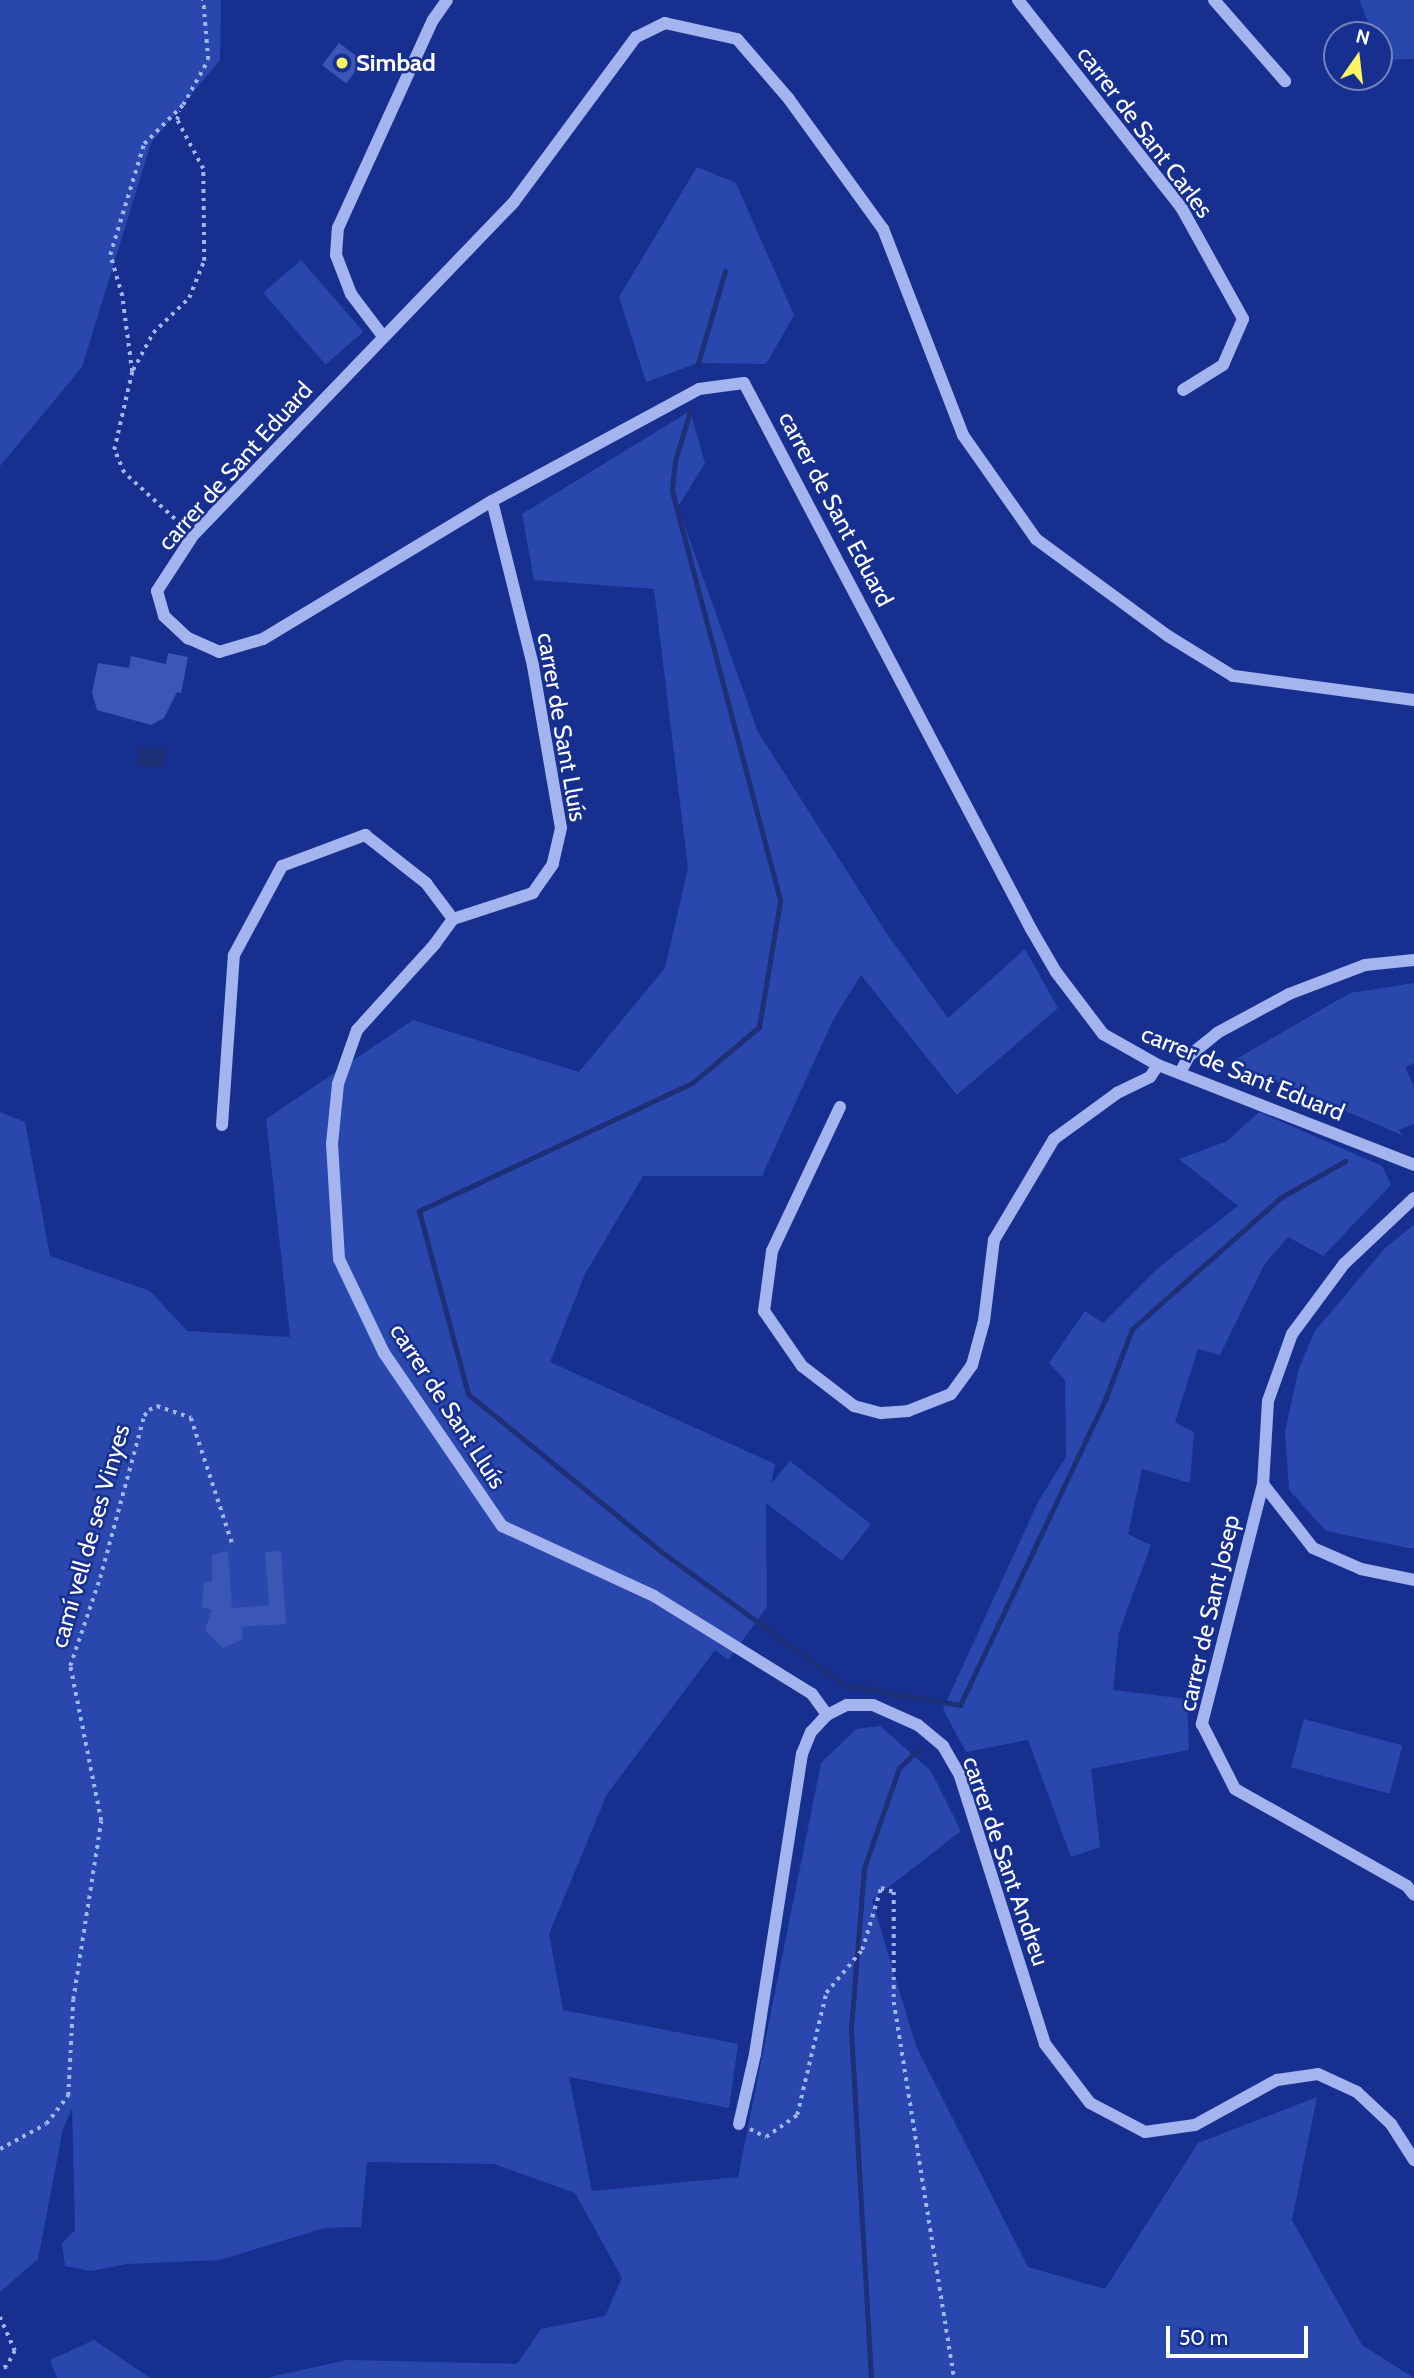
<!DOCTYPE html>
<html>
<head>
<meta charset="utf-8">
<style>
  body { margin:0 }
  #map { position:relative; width:1414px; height:2378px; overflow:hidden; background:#17308f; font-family:Cabin,sans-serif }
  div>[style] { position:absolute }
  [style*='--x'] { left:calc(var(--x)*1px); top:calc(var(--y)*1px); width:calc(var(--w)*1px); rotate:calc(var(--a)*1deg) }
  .green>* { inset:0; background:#2947ad; transform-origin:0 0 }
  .water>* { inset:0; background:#1c2f77; transform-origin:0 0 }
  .stream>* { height:5px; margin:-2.5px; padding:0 2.5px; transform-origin:2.5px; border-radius:2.5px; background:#1c2f77 }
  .building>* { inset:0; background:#3b56b5; transform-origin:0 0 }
  .path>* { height:3.5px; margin-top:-1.75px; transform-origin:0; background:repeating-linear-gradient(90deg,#a3b4ef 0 3.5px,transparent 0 8.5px) }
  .minor>* { height:12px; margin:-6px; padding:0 6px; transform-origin:6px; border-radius:6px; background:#a3b4ef }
  .dots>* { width:19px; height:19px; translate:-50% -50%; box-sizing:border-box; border:4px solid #17308f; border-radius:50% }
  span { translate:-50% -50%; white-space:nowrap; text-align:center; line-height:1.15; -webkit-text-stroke:5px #17308f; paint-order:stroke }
  .poi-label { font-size:24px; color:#fff; font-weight:700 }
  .left { translate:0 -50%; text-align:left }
  .street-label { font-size:24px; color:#fff }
  .north { position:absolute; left:1323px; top:21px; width:70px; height:70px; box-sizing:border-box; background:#17308f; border:2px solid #7483bc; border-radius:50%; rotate:14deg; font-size:19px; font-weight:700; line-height:28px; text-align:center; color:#fff }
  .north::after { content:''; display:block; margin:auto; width:24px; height:32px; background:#fff562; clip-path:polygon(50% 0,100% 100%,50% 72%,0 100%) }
  .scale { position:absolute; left:1166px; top:2326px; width:142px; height:32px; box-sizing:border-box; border:4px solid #fff; border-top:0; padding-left:9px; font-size:21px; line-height:24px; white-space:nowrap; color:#fff; -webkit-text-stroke:5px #17308f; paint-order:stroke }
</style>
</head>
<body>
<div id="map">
  <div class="green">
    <i style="clip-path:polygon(0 0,221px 0,220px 60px,151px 143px,82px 367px,0 466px)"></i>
    <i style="clip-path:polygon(1359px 0,1414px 0,1414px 59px,1383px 60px,1379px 35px,1373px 35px)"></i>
    <i style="clip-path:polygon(697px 167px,736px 183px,794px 315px,766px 364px,698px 363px,646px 382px,619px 297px)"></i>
    <i style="left:301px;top:260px;width:95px;height:50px;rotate:49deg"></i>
    <i style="clip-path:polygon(690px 411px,705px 463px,678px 507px,758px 732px,887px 934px,948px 1018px,1025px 949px,1058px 1008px,957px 1095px,861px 975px,833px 1020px,762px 1176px,643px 1176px,585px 1274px,550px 1362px,775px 1464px,771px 1484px,790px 1461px,871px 1524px,842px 1561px,766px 1503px,767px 1607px,728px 1660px,715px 1650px,607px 1794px,549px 1934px,563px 2010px,738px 2044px,729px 2108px,569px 2077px,592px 2191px,738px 2177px,821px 1763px,856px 1729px,880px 1726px,931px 1771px,961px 1831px,872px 1900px,916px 2046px,1028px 2267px,1105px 2289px,1198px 2143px,1317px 2097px,1292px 2220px,1362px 2345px,1414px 2378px,266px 2378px,347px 2360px,517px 2364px,541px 2329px,605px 2316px,622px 2278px,575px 2193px,494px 2164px,367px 2162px,361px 2227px,324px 2228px,220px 2260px,127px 2264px,91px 2271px,65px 2266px,62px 2243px,75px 2230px,72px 2109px,63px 2129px,38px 2259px,0 2292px,0 1112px,25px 1122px,50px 1256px,150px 1291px,187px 1331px,290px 1337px,266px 1119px,413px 1020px,579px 1072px,665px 968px,688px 868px,654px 589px,534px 580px,522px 514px)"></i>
    <i style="clip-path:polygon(1414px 983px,1414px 1063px,1405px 1067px,1414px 1086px,1414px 1124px,1399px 1130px,1402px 1135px,1231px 1062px,1350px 993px)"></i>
    <i style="clip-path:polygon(1259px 1112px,1382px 1166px,1391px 1185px,1323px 1256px,1288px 1237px,1264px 1265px,1220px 1355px,1198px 1349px,1175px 1422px,1194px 1432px,1190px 1483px,1142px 1469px,1128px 1534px,1151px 1545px,1119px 1632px,1113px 1690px,1187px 1699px,1189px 1750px,1091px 1769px,1100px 1847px,1071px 1857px,1028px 1740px,966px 1752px,943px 1709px,1038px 1502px,1066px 1457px,1065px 1380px,1049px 1363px,1085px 1311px,1103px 1323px,1158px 1268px,1238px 1206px,1179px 1159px,1227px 1141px)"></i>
    <i style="clip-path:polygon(1414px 1225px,1414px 1548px,1408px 1548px,1326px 1531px,1289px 1490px,1285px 1431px,1299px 1368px,1315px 1331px,1385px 1248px)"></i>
    <i style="left:1304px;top:1719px;width:102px;height:50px;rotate:15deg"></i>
    <i style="clip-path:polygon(94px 2340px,150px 2378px,57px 2378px,50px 2360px)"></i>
  </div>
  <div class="water">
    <i style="left:139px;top:746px;width:27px;height:19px;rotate:8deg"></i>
  </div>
  <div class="stream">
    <i style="--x:698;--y:363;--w:96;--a:-73.6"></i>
    <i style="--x:690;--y:411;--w:52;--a:106.7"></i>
    <i style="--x:675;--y:461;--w:30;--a:96"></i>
    <i style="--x:672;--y:491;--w:424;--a:75.2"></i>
    <i style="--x:780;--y:901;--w:128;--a:99.5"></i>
    <i style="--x:759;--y:1027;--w:87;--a:140.1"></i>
    <i style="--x:692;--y:1083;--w:302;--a:154.9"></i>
    <i style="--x:419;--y:1211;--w:189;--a:75"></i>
    <i style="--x:468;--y:1394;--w:247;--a:39.2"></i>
    <i style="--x:659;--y:1550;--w:229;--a:36.1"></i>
    <i style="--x:844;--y:1685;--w:118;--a:9.8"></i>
    <i style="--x:960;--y:1705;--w:341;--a:-64.6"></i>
    <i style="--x:1106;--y:1397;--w:73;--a:-69.1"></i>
    <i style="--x:1132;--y:1329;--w:198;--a:-41.5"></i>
    <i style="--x:1280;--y:1198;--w:75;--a:-29.6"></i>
    <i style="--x:871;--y:2378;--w:352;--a:-93.3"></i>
    <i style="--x:851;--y:2027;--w:160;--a:-85.3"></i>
    <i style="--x:864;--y:1868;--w:106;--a:-70.7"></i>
    <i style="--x:899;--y:1768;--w:28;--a:-44"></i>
  </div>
  <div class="building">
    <i style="left:339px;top:43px;width:30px;height:28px;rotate:37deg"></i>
    <i style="clip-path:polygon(168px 653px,188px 657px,181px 693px,177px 692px,164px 718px,151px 725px,97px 710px,92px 693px,98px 663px,129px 668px,131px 656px,166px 664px)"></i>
    <i style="clip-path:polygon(228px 1551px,232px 1608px,269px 1605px,265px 1552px,281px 1551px,286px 1624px,242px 1627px,243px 1639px,223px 1648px,205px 1630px,212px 1610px,202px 1607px,204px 1582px,212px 1581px,212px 1555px)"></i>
  </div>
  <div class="path">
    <i style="--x:133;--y:370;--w:42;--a:-61.6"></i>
    <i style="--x:153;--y:333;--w:50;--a:-44.2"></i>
    <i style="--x:189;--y:298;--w:40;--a:-68"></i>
    <i style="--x:204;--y:261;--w:92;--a:-90.6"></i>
    <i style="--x:203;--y:169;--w:55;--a:-118"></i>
    <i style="--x:177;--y:120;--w:9;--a:-77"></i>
    <i style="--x:181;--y:525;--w:77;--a:-137.6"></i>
    <i style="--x:124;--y:473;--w:25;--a:-113"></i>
    <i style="--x:114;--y:450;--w:80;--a:-77"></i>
    <i style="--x:132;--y:372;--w:77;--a:-97.5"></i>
    <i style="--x:122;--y:296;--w:43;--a:-106.3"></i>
    <i style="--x:110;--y:255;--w:116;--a:-73"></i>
    <i style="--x:144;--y:144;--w:55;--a:-45"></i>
    <i style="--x:183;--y:105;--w:51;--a:-60.9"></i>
    <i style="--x:208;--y:60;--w:60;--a:-94.8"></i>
    <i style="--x:750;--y:2129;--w:18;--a:27"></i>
    <i style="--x:766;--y:2137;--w:38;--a:-35"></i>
    <i style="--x:797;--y:2115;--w:125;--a:-76.6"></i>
    <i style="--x:826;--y:1993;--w:56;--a:-50.1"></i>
    <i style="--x:862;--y:1950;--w:65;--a:-73"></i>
    <i style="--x:881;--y:1888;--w:14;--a:17"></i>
    <i style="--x:894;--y:1892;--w:110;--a:90"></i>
    <i style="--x:894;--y:2002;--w:381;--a:80.9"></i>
    <i style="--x:0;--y:2149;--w:52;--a:-28.5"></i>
    <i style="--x:46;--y:2124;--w:36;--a:-52"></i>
    <i style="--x:68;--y:2096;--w:96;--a:-87"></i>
    <i style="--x:73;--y:2000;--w:181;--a:-81.1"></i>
    <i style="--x:101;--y:1821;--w:158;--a:-101.3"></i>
    <i style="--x:70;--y:1666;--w:93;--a:-71.2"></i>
    <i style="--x:100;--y:1578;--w:168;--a:-74.8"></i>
    <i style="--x:144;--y:1416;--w:8;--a:-50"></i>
    <i style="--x:149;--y:1410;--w:9;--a:-27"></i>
    <i style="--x:157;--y:1406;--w:36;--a:19"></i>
    <i style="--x:191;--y:1418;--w:135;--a:71.8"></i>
    <i style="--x:0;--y:2317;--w:37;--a:66"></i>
    <i style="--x:15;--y:2351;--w:18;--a:117"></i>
    <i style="--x:7;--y:2367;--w:7;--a:164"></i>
  </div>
  <div class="minor">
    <i style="--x:1018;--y:0;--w:263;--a:51.8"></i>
    <i style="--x:1181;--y:207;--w:128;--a:61"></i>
    <i style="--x:1243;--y:319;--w:50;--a:113.5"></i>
    <i style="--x:1223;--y:365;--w:47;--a:148"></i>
    <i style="--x:1214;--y:0;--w:108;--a:48.8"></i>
    <i style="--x:382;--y:335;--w:51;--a:-127.1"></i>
    <i style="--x:351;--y:294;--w:42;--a:-111"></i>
    <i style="--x:336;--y:255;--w:27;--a:-86"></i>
    <i style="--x:338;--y:228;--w:229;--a:-65.5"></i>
    <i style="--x:433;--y:20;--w:24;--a:-55"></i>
    <i style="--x:492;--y:501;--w:170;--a:76"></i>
    <i style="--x:533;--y:666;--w:164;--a:80.2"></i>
    <i style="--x:561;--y:828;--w:37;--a:103"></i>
    <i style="--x:553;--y:864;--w:35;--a:125"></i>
    <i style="--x:533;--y:893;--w:84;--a:162"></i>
    <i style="--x:453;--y:919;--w:31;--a:126"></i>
    <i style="--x:435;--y:944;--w:116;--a:132.2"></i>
    <i style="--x:357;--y:1030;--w:57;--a:109.4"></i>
    <i style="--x:338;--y:1084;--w:60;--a:95.7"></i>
    <i style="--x:332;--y:1144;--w:115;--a:86.5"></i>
    <i style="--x:339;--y:1259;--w:104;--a:64.4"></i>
    <i style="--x:384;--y:1353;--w:209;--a:55.7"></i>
    <i style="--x:502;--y:1526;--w:167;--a:24.7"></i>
    <i style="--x:654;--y:1596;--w:186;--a:31.8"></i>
    <i style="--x:812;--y:1694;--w:26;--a:54"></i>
    <i style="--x:1414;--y:700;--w:183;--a:-172.4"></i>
    <i style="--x:1233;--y:676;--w:76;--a:-148.4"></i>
    <i style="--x:1168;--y:636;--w:164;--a:-143.7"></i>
    <i style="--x:1036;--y:539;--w:127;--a:-125.1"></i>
    <i style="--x:963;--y:435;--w:221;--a:-111.2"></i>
    <i style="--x:883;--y:229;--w:160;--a:-125.9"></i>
    <i style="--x:789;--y:99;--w:79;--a:-130.9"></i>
    <i style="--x:737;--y:39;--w:74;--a:-167.5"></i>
    <i style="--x:665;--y:23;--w:32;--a:154"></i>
    <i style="--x:636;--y:37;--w:205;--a:126.5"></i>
    <i style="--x:514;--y:202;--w:461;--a:133.9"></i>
    <i style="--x:194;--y:534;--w:68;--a:123"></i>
    <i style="--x:157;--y:591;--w:26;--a:74"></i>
    <i style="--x:164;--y:616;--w:33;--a:43"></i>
    <i style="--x:188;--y:638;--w:34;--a:24"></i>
    <i style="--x:219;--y:652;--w:46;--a:-16.5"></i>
    <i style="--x:263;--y:639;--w:267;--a:-31.1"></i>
    <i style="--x:492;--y:501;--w:235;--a:-28.4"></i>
    <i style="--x:699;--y:389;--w:45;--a:-7.6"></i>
    <i style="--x:744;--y:383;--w:617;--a:62.27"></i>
    <i style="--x:1031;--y:929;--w:50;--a:59.8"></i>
    <i style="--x:1056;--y:972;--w:78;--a:52.8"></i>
    <i style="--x:1103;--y:1034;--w:63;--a:29.4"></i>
    <i style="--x:1158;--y:1065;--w:275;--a:21.3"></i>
    <i style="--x:1181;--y:1071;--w:17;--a:-62"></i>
    <i style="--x:1189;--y:1056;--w:36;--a:-39"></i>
    <i style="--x:1217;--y:1033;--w:82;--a:-28.4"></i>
    <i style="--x:1289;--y:994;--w:81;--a:-20.9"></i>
    <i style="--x:1365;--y:965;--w:49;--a:-5.8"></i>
    <i style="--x:840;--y:1107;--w:159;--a:115.3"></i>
    <i style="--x:772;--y:1251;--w:61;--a:97.6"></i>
    <i style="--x:764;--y:1311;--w:67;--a:55.4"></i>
    <i style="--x:802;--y:1366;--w:66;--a:37.6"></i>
    <i style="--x:854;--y:1406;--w:28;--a:15"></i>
    <i style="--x:881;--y:1413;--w:27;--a:-4"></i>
    <i style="--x:908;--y:1411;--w:46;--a:-21.6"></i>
    <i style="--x:951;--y:1394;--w:36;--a:-54"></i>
    <i style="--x:972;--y:1365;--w:46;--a:-74.7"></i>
    <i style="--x:984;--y:1321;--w:82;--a:-83"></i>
    <i style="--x:994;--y:1240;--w:117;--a:-59.3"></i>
    <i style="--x:1054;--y:1139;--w:78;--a:-36.1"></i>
    <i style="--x:1117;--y:1093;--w:37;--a:-26"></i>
    <i style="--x:1150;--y:1077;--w:14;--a:-56"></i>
    <i style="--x:222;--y:1125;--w:170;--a:-86"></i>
    <i style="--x:234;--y:955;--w:101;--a:-61.7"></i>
    <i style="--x:282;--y:866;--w:89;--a:-20.5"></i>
    <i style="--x:365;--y:835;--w:78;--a:38.2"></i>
    <i style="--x:426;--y:883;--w:45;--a:53.1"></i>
    <i style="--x:1414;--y:1198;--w:96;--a:136.7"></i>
    <i style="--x:1344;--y:1264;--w:87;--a:126.6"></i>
    <i style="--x:1292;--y:1334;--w:71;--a:109.7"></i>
    <i style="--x:1268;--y:1401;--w:83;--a:93.4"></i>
    <i style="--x:1263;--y:1484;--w:81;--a:52"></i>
    <i style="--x:1313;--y:1548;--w:52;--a:23.6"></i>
    <i style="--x:1361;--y:1569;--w:54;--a:11.7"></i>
    <i style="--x:1263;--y:1484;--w:248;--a:104.3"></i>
    <i style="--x:1202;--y:1724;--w:73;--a:63.1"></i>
    <i style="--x:1235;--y:1789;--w:197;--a:29.4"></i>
    <i style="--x:1407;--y:1886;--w:11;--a:52"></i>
    <i style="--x:739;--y:2124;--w:72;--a:-77.1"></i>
    <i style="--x:755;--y:2054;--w:304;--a:-81.1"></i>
    <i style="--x:802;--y:1754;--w:24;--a:-68"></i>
    <i style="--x:811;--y:1732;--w:23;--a:-47"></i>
    <i style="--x:827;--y:1715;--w:22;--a:-27"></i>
    <i style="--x:847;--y:1705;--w:26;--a:0"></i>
    <i style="--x:873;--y:1705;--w:49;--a:24"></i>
    <i style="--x:918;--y:1725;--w:33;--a:40"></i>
    <i style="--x:943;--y:1746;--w:34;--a:60"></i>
    <i style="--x:960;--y:1776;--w:281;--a:72.4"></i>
    <i style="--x:1045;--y:2044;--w:74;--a:52.7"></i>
    <i style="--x:1090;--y:2103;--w:62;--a:27.8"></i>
    <i style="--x:1145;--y:2132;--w:50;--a:-8"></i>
    <i style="--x:1195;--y:2125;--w:94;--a:-28.8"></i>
    <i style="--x:1277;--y:2080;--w:41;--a:-8.3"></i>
    <i style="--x:1318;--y:2074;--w:43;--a:24.8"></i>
    <i style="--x:1357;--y:2092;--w:47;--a:43.3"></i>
    <i style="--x:1391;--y:2124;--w:43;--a:57.4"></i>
  </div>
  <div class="dots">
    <i style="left:342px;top:63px;background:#fff562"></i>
  </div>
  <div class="poi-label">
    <span class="left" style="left:356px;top:63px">Simbad</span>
  </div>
  <div class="street-label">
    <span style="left:1145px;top:132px;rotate:53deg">carrer de Sant Carles</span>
    <span style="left:235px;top:466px;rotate:-48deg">carrer de Sant Eduard</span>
    <span style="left:836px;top:509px;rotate:62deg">carrer de Sant Eduard</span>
    <span style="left:562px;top:727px;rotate:80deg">carrer de Sant Lluís</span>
    <span style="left:1243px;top:1073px;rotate:22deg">carrer de Sant Eduard</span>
    <span style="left:448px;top:1406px;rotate:57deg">carrer de Sant Lluís</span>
    <span style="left:90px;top:1536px;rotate:-74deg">camí vell de ses Vinyes</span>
    <span style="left:1209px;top:1613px;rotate:-77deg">carrer de Sant Josep</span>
    <span style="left:1006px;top:1861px;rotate:71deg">carrer de Sant Andreu</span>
  </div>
  <div class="north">N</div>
  <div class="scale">50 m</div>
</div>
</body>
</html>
